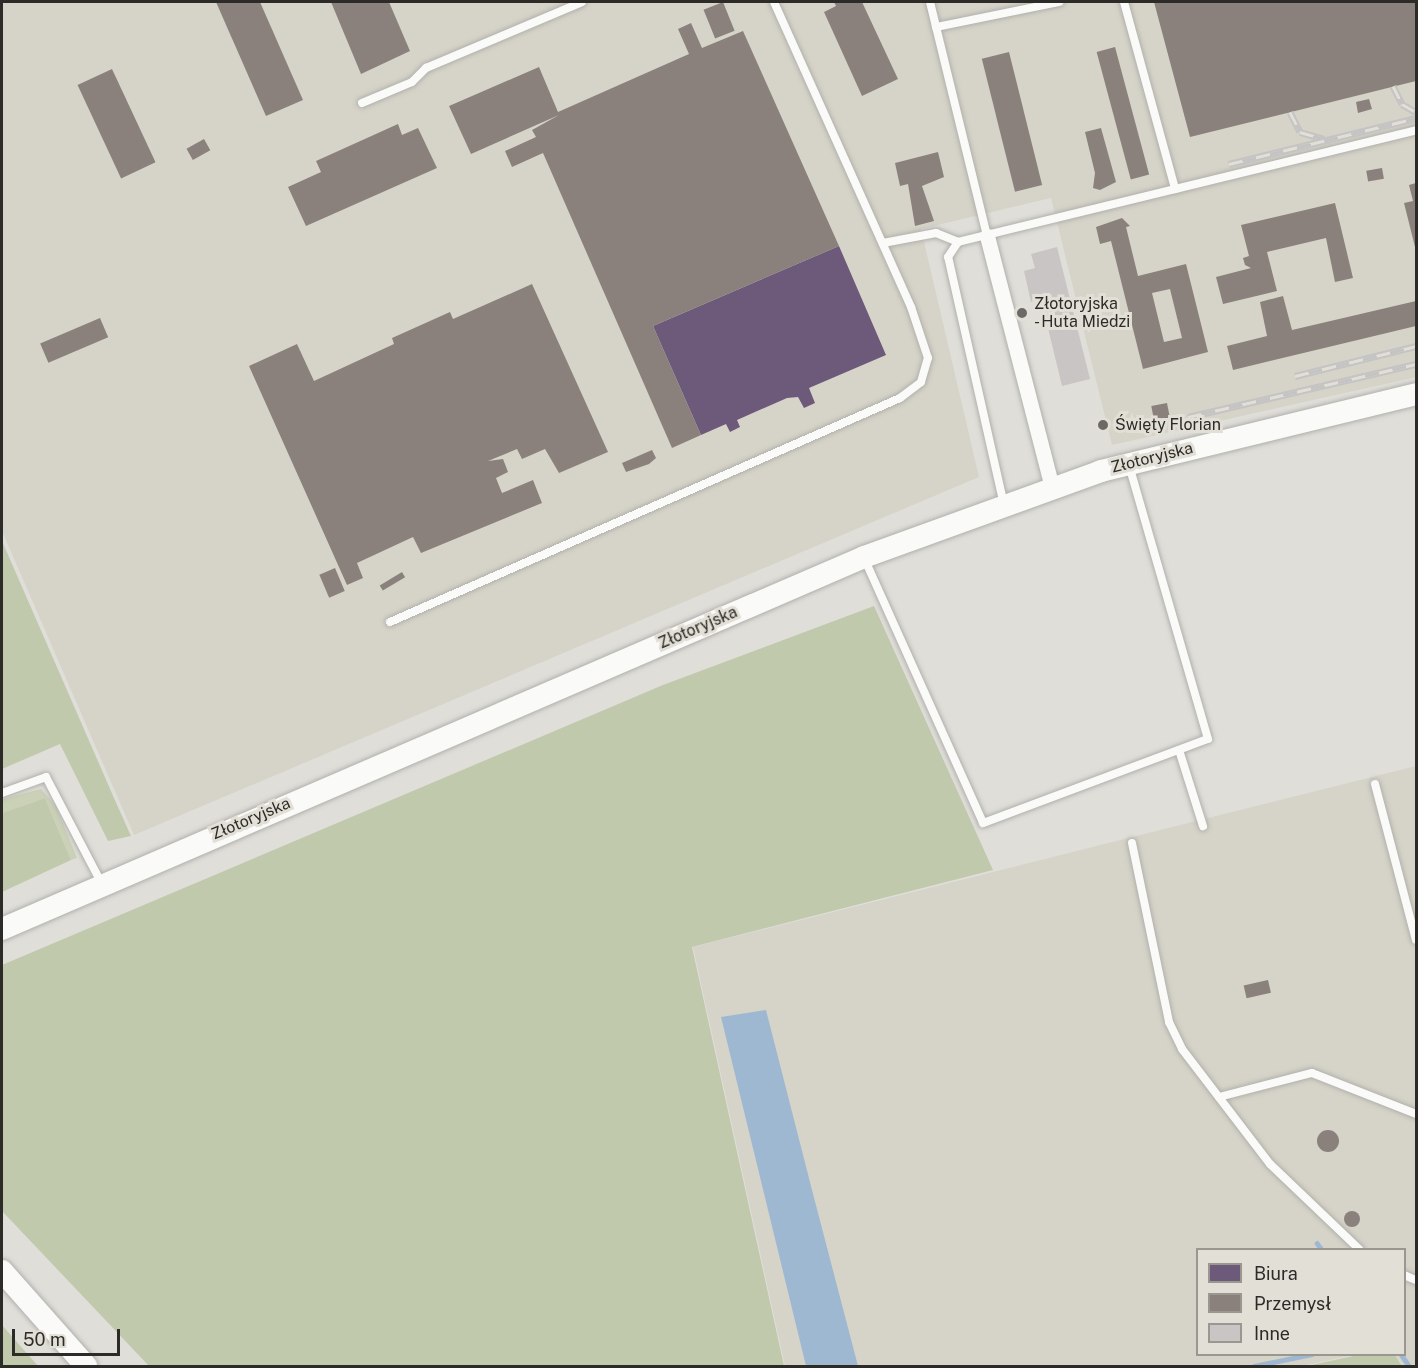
<!DOCTYPE html>
<html>
<head>
<meta charset="utf-8">
<style>
  body { margin:0 }
  #map { position:relative; width:1418px; height:1368px; overflow:hidden; background:#dfded9; font-family:"Public Sans",sans-serif }
  div>[style] { position:absolute }
  [style*='--x'] { left:calc(var(--x)*1px); top:calc(var(--y)*1px); width:calc(var(--w)*1px); rotate:calc(var(--a)*1deg) }
  .built>* { inset:0; background:#d6d4c8 }
  .green>* { inset:0; background:#cad1b7 }
  .forest>* { inset:0; background:#c1c9ad }
  .water>* { inset:0; background:#9fb8d1 }
  .offices>* { inset:0; background:#6d597a }
  .industry>* { inset:0; background:#8a817c; transform-origin:0 0 }
  .round { border-radius:50% }
  .stream>* { height:4.5px; margin:-2.25px; padding:0 2.25px; transform-origin:2.25px; border-radius:2.25px; background:#9fb8d1 }
  .building>* { inset:0; background:#c8c5c4 }
  .roads { filter:drop-shadow(0 0 2px #b1b0ac) drop-shadow(0 0 2px #b1b0ac) }
  .lane>* { height:8px; margin:-4px; padding:0 4px; transform-origin:4px; border-radius:4px; background:#fafaf9 }
  .street>* { height:15px; margin:-7.5px; padding:0 7.5px; transform-origin:7.5px; border-radius:7.5px; background:#fafaf9 }
  .secondary>* { height:22px; margin:-11px; padding:0 11px; transform-origin:11px; border-radius:11px; background:#fafaf9 }
  .rail>* { height:7px; margin-top:-3.5px; transform-origin:0; background:repeating-linear-gradient(90deg,#e2dfd6 0 14px,#c5c4c4 0 28px); box-sizing:border-box; border-block:2px solid #c5c4c4 }
  .dots>* { width:16px; height:16px; translate:-50% -50%; box-sizing:border-box; border:3px solid #e2dfd6; border-radius:50% }
  span { translate:-50% -50%; white-space:nowrap; text-align:center; line-height:1.15; -webkit-text-stroke:6px #e2dfd6; paint-order:stroke }
  .poi-label { font-size:16px; color:#2c2b28 }
  .left { translate:0 -50%; text-align:left }
  .street-label { font-size:16px; color:#2c2b28 }
  .frame { position:absolute; inset:0; border:3px solid #2c2b28; pointer-events:none }
  .legend { position:absolute; left:1196px; top:1248px; width:210px; height:108px; box-sizing:border-box; background:#e2dfd6; border:2px solid #999790; margin:0; padding:8px 10px; list-style:none; font-size:18px; color:#2c2b28 }
  .legend li { display:flex; align-items:center; gap:12px; height:30px }
  .legend b { width:30px; border:2px solid #999790 }
  .scale { position:absolute; left:12px; top:1329px; width:108px; height:27px; box-sizing:border-box; border:3px solid #2c2b28; border-top:0; padding-left:8px; font-size:18px; line-height:21px; white-space:nowrap; color:#2c2b28; -webkit-text-stroke:4px #e2dfd6; paint-order:stroke }
</style>
</head>
<body>
<div id="map">
  <div class="built">
    <i style="clip-path:polygon(2px 2px,1416px 2px,1416px 377px,1112px 445px,1051px 198px,921px 229px,979px 477px,134px 835px,2px 531px)"></i>
    <i style="clip-path:polygon(1416px 766px,1416px 1366px,1403px 1366px,1396px 1355px,1404px 1354px,1404px 1250px,1198px 1250px,1198px 1354px,1354px 1355px,1302px 1366px,785px 1366px,693px 947px)"></i>
  </div>
  <div class="green">
    <i style="clip-path:polygon(41px 789px,56px 806px,77px 858px,71px 860px,45px 798px,2px 813px,2px 799px)"></i>
  </div>
  <div class="forest">
    <i style="clip-path:polygon(2px 541px,114px 798px,131px 836px,108px 841px,60px 744px,2px 769px)"></i>
    <i style="clip-path:polygon(874px 606px,993px 870px,692px 947px,784px 1366px,149px 1366px,2px 1211px,2px 965px,663px 685px)"></i>
    <i style="clip-path:polygon(45px 798px,71px 860px,2px 892px,2px 813px)"></i>
    <i style="clip-path:polygon(2px 1325px,38px 1366px,2px 1366px)"></i>
    <i style="clip-path:polygon(1358px 1355px,1395px 1355px,1402px 1366px,1307px 1366px)"></i>
  </div>
  <div class="water">
    <i style="clip-path:polygon(766px 1010px,812px 1190px,858px 1366px,806px 1366px,721px 1017px)"></i>
  </div>
  <div class="offices">
    <i style="clip-path:polygon(839px 246px,886px 355px,809px 388px,815px 403px,804px 408px,798px 397px,787px 398px,737px 420px,740px 427px,730px 432px,726px 424px,701px 435px,653px 326px)"></i>
  </div>
  <div class="industry">
    <i style="clip-path:polygon(216px 2px,260px 2px,303px 100px,266px 116px)"></i>
    <i style="clip-path:polygon(331px 2px,389px 2px,410px 51px,361px 74px)"></i>
    <i style="left:723px;top:2px;width:31px;height:21px;rotate:68deg"></i>
    <i style="clip-path:polygon(834px 2px,862px 2px,898px 79px,862px 96px,824px 12px,836px 6px)"></i>
    <i style="clip-path:polygon(1154px 2px,1416px 2px,1416px 81px,1190px 137px)"></i>
    <i style="clip-path:polygon(691px 23px,702px 48px,743px 31px,839px 246px,653px 326px,701px 435px,672px 448px,543px 153px,512px 167px,505px 151px,536px 137px,532px 130px,559px 115px,471px 154px,449px 106px,539px 67px,558px 112px,689px 54px,678px 29px)"></i>
    <i style="left:1115px;top:47px;width:132px;height:19px;rotate:75deg"></i>
    <i style="left:1009px;top:52px;width:137px;height:28px;rotate:76deg"></i>
    <i style="left:112px;top:69px;width:103px;height:38px;rotate:65deg"></i>
    <i style="clip-path:polygon(1369px 99px,1372px 109px,1358px 113px,1356px 102px)"></i>
    <i style="clip-path:polygon(398px 124px,402px 135px,418px 128px,437px 168px,306px 226px,288px 187px,321px 172px,316px 161px)"></i>
    <i style="clip-path:polygon(1101px 128px,1116px 182px,1100px 190px,1093px 188px,1095px 173px,1085px 132px)"></i>
    <i style="left:204px;top:139px;width:13px;height:20px;rotate:61deg"></i>
    <i style="clip-path:polygon(938px 152px,944px 177px,922px 186px,934px 221px,915px 226px,908px 184px,900px 186px,895px 163px)"></i>
    <i style="left:1382px;top:168px;width:11px;height:16px;rotate:80deg"></i>
    <i style="clip-path:polygon(1416px 183px,1416px 251px,1404px 203px,1413px 201px,1409px 185px)"></i>
    <i style="clip-path:polygon(1335px 203px,1353px 278px,1335px 282px,1326px 238px,1267px 252px,1277px 291px,1223px 304px,1216px 277px,1251px 268px,1245px 265px,1243px 258px,1249px 256px,1241px 225px)"></i>
    <i style="clip-path:polygon(evenodd,1122px 218px,1130px 226px,1126px 227px,1138px 276px,1186px 264px,1208px 352px,1143px 369px,1111px 241px,1100px 244px,1096px 227px,1122px 218px,1170px 289px,1182px 338px,1164px 342px,1152px 293px,1170px 289px)"></i>
    <i style="clip-path:polygon(532px 284px,608px 452px,559px 473px,545px 449px,522px 459px,517px 449px,488px 461px,503px 459px,508px 472px,496px 478px,502px 493px,533px 480px,542px 503px,421px 553px,413px 537px,357px 563px,363px 578px,347px 585px,249px 366px,297px 344px,314px 381px,394px 344px,392px 338px,450px 312px,453px 319px)"></i>
    <i style="clip-path:polygon(1283px 296px,1292px 330px,1416px 301px,1416px 326px,1233px 370px,1227px 346px,1267px 336px,1260px 302px)"></i>
    <i style="left:100px;top:318px;width:21px;height:65px;rotate:67deg"></i>
    <i style="left:1167px;top:403px;width:20px;height:16px;rotate:79deg"></i>
    <i style="clip-path:polygon(652px 450px,656px 458px,649px 464px,626px 472px,622px 463px)"></i>
    <i style="left:335px;top:568px;width:25px;height:17px;rotate:67deg"></i>
    <i style="left:402px;top:572px;width:6px;height:26px;rotate:59deg"></i>
    <i style="left:1268px;top:980px;width:13px;height:25px;rotate:77deg"></i>
    <i class="round" style="left:1317px;top:1130px;width:22px;height:22px"></i>
    <i class="round" style="left:1344px;top:1211px;width:16px;height:16px"></i>
  </div>
  <div class="stream">
    <i style="--x:1317;--y:1243;--w:9;--a:54"></i>
    <i style="--x:1401;--y:1354;--w:14;--a:56"></i>
    <i style="--x:1254;--y:1366;--w:59;--a:-11.7"></i>
  </div>
  <div class="building">
    <i style="clip-path:polygon(1057px 247px,1090px 379px,1062px 386px,1041px 299px,1031px 302px,1024px 271px,1035px 268px,1031px 254px)"></i>
  </div>
  <div class="roads">
    <div class="lane">
      <i style="--x:930;--y:2;--w:241;--a:76.3"></i>
      <i style="--x:1124;--y:2;--w:194;--a:74.7"></i>
      <i style="--x:936;--y:27;--w:126;--a:-11.5"></i>
      <i style="--x:362;--y:103;--w:54;--a:-22.8"></i>
      <i style="--x:412;--y:82;--w:20;--a:-45"></i>
      <i style="--x:426;--y:68;--w:169;--a:-22.9"></i>
      <i style="--x:883;--y:243;--w:54;--a:-10.7"></i>
      <i style="--x:936;--y:233;--w:24;--a:22"></i>
      <i style="--x:1004;--y:505;--w:254;--a:-102.7"></i>
      <i style="--x:948;--y:257;--w:18;--a:-56"></i>
      <i style="--x:958;--y:242;--w:471;--a:-13.7"></i>
      <i style="--x:865;--y:560;--w:288;--a:65.8"></i>
      <i style="--x:983;--y:823;--w:240;--a:-20.5"></i>
      <i style="--x:1208;--y:739;--w:285;--a:-106.1"></i>
      <i style="--x:390;--y:622;--w:557;--a:-23.71"></i>
      <i style="--x:900;--y:398;--w:26;--a:-37"></i>
      <i style="--x:921;--y:382;--w:25;--a:-74"></i>
      <i style="--x:928;--y:358;--w:54;--a:-108.4"></i>
      <i style="--x:911;--y:307;--w:334;--a:-114.2"></i>
      <i style="--x:1179;--y:750;--w:80;--a:72.5"></i>
      <i style="--x:1375;--y:784;--w:161;--a:75.3"></i>
      <i style="--x:2;--y:793;--w:47;--a:-20"></i>
      <i style="--x:46;--y:777;--w:121;--a:62.4"></i>
      <i style="--x:1132;--y:843;--w:183;--a:78.3"></i>
      <i style="--x:1169;--y:1022;--w:30;--a:64"></i>
      <i style="--x:1182;--y:1049;--w:145;--a:52.6"></i>
      <i style="--x:1270;--y:1164;--w:124;--a:43.7"></i>
      <i style="--x:1219;--y:1097;--w:96;--a:-14.5"></i>
      <i style="--x:1312;--y:1073;--w:112;--a:21.5"></i>
      <i style="--x:1404;--y:1275;--w:13;--a:23"></i>
    </div>
    <div class="street">
      <i style="--x:987;--y:236;--w:259;--a:75.5"></i>
    </div>
    <div class="secondary">
      <i style="--x:2;--y:929;--w:939;--a:-23.34"></i>
      <i style="--x:864;--y:557;--w:252;--a:-19.9"></i>
      <i style="--x:1101;--y:471;--w:324;--a:-13.7"></i>
      <i style="--x:2;--y:1271;--w:127;--a:48.5"></i>
    </div>
  </div>
  <div class="rail">
    <i style="--x:1393;--y:86;--w:20;--a:63"></i>
    <i style="--x:1402;--y:104;--w:16;--a:30"></i>
    <i style="--x:1290;--y:112;--w:22;--a:63"></i>
    <i style="--x:1300;--y:132;--w:25;--a:16"></i>
    <i style="--x:1229;--y:164;--w:193;--a:-13.8"></i>
    <i style="--x:1295;--y:376;--w:125;--a:-13.9"></i>
    <i style="--x:1188;--y:417;--w:234;--a:-13.1"></i>
  </div>
  <div class="dots">
    <i style="left:1022px;top:313px;background:#6b6a66"></i>
    <i style="left:1103px;top:425px;background:#6b6a66"></i>
  </div>
  <div class="poi-label">
    <span class="left" style="left:1034px;top:313px">Złotoryjska<br>- Huta Miedzi</span>
    <span class="left" style="left:1115px;top:425px">Święty Florian</span>
  </div>
  <div class="street-label">
    <span style="left:1152px;top:458px;rotate:-14deg">Złotoryjska</span>
    <span style="left:698px;top:628px;rotate:-23deg">Złotoryjska</span>
    <span style="left:251px;top:819px;rotate:-23deg">Złotoryjska</span>
  </div>
  <div class="frame"></div>
  <ul class="legend">
  <li><b style="height:16px;background:#6d597a"></b>Biura</li>
  <li><b style="height:16px;background:#8a817c"></b>Przemysł</li>
  <li><b style="height:16px;background:#c8c5c4"></b>Inne</li>
  </ul>
  <div class="scale">50 m</div>
</div>
</body>
</html>
